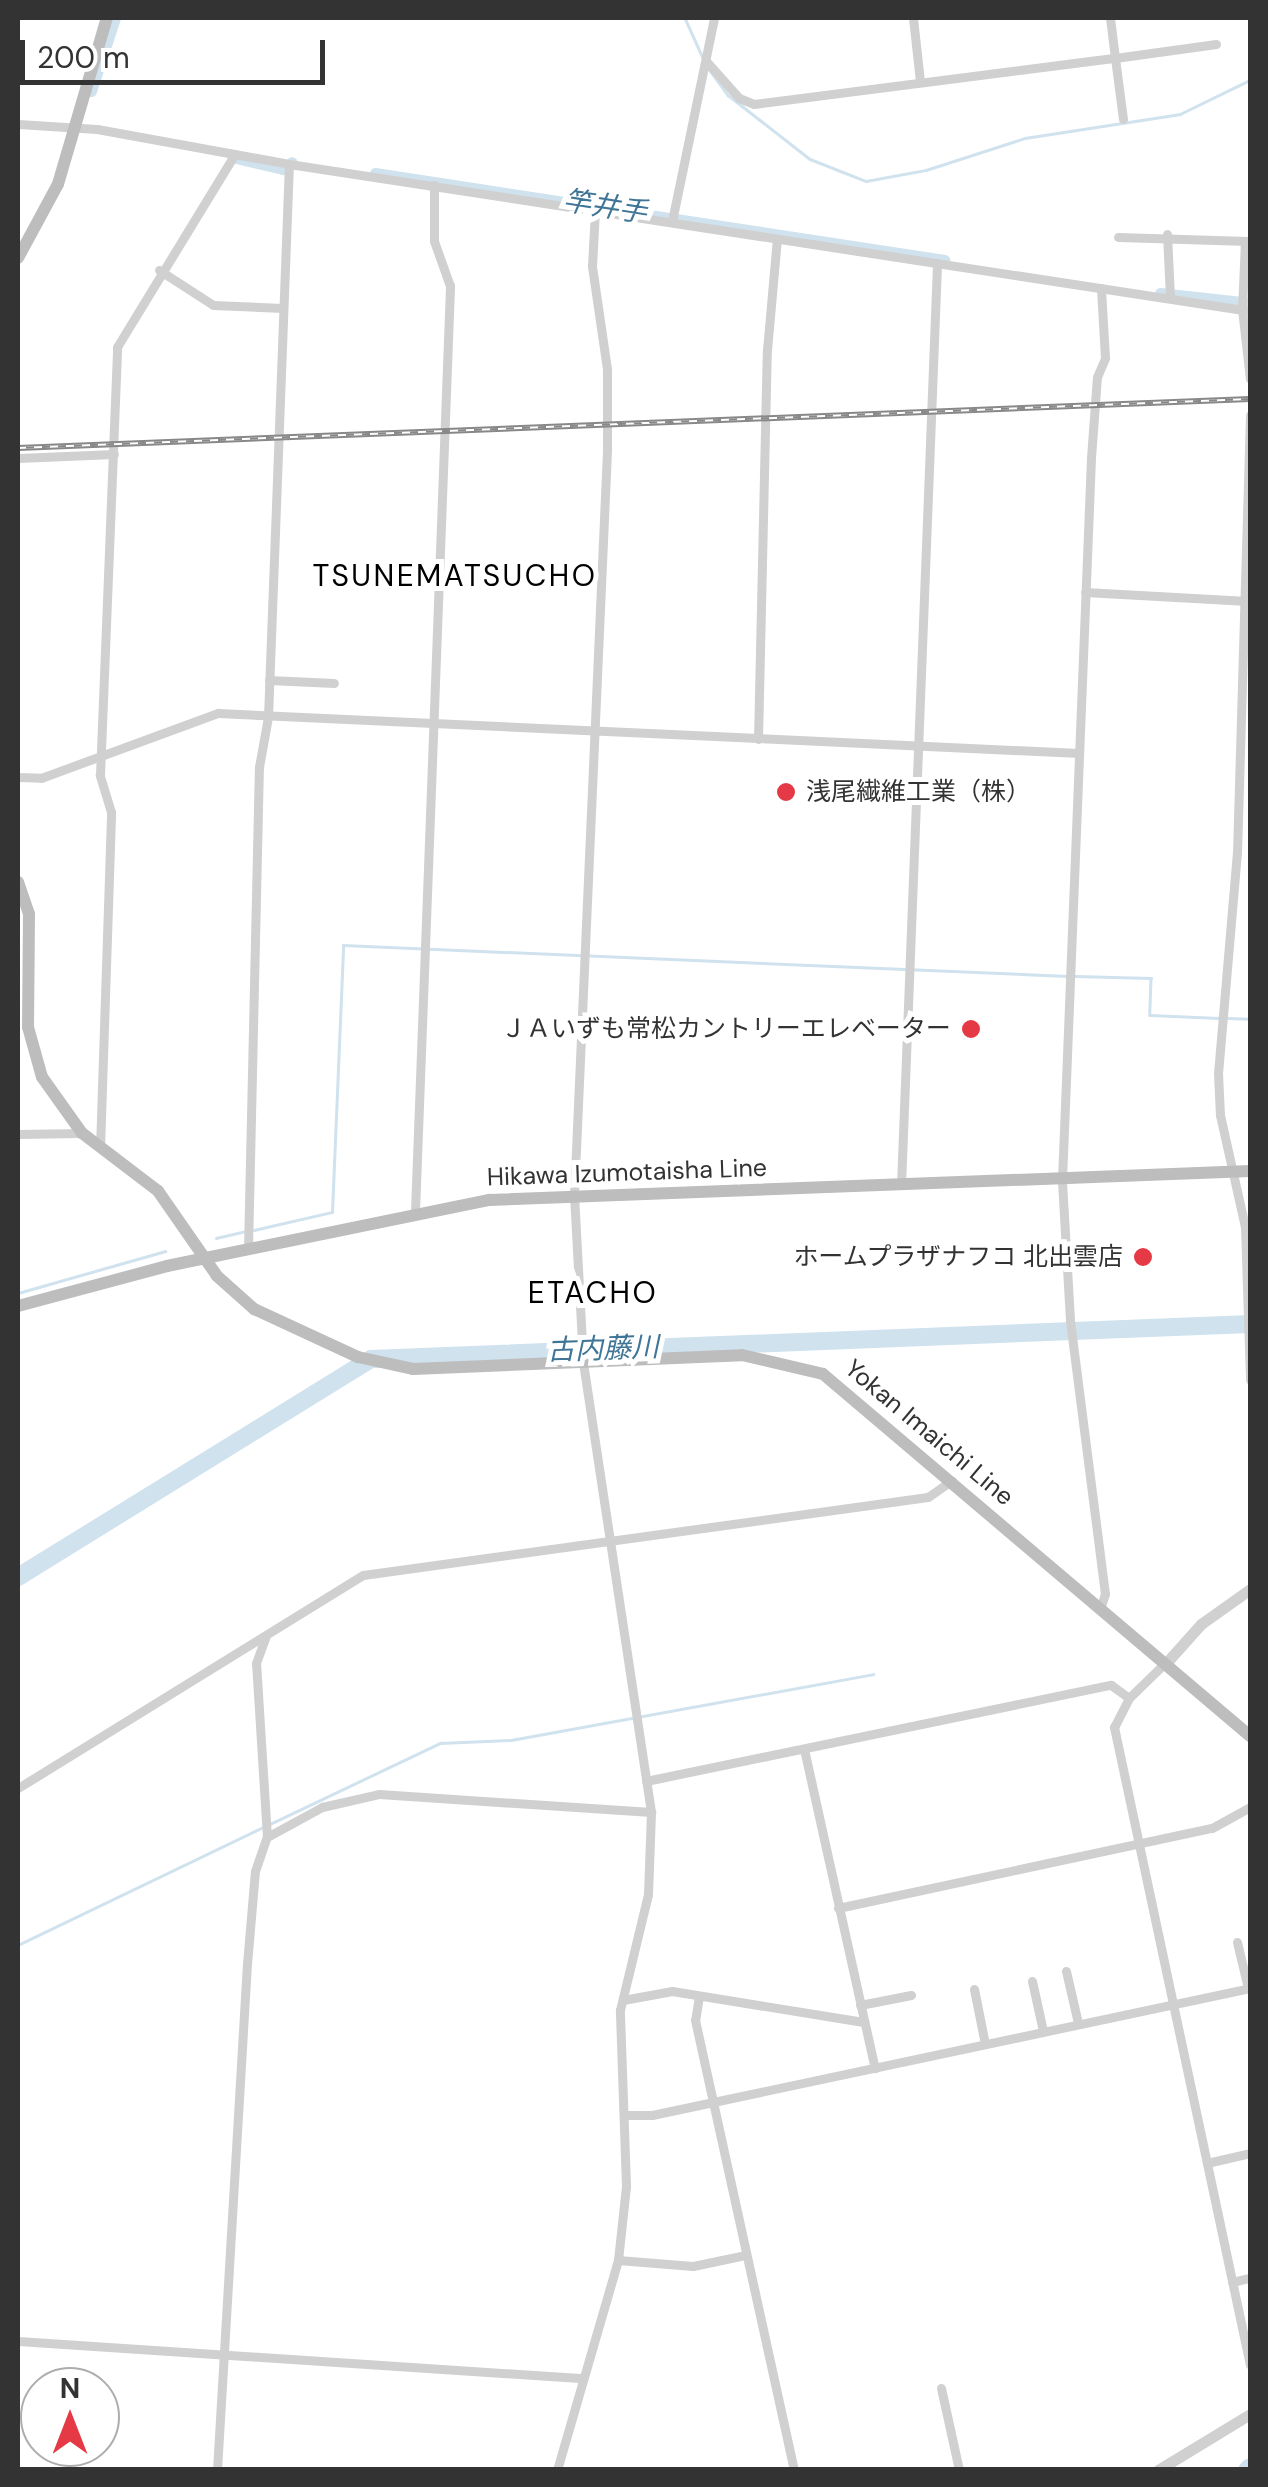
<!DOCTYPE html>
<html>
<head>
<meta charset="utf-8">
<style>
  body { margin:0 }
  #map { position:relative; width:1268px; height:2487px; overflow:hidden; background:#fff; font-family:"DM Sans","Noto Sans JP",sans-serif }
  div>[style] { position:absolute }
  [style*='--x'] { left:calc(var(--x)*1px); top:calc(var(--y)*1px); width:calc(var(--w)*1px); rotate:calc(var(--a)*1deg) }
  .stream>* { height:2.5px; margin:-1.25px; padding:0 1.25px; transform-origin:1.25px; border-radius:1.25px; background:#cfe2ee }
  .canal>* { height:11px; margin:-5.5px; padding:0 5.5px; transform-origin:5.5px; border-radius:5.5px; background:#cfe2ee }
  .river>* { height:18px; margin:-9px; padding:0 9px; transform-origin:9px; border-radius:9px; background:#cfe2ee }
  .minor>* { height:9px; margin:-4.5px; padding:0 4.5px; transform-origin:4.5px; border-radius:4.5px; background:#d0d0d0 }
  .tertiary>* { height:11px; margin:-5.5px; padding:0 5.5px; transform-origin:5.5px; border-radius:5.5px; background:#d0d0d0 }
  .secondary>* { height:12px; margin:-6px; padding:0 6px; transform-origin:6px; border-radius:6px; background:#bdbdbd }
  .rail>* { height:6px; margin-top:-3px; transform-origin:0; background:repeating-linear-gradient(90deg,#fff 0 8px,#888 0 16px); box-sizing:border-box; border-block:2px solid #888 }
  .dots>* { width:28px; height:28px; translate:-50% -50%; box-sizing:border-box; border:5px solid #fff; border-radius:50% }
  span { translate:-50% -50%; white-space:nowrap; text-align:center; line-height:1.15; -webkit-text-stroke:10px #fff; paint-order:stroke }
  .poi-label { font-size:25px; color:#333 }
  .left { translate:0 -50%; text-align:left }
  .right { translate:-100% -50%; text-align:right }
  .street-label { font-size:25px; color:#333 }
  .water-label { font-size:28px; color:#3f7597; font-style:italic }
  .quarter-label { font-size:30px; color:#000; letter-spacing:2.5px }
  .frame { position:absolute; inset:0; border:20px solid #333; pointer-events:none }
  .north { position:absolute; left:20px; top:2367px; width:100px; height:100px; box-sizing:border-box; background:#fff; border:2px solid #adadad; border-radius:50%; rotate:0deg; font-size:28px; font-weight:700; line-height:40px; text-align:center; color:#333 }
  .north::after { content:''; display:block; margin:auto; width:35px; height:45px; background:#e63946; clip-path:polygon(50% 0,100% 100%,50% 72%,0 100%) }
  .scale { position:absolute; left:20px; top:40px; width:305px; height:45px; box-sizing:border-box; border:5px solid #333; border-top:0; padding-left:12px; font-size:30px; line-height:35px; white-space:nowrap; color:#333; -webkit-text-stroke:8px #fff; paint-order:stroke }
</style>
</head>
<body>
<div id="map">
  <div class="stream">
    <i style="--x:685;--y:18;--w:44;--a:65.8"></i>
    <i style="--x:709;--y:69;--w:32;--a:54"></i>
    <i style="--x:728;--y:95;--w:104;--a:38"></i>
    <i style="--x:810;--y:159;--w:60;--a:21.4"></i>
    <i style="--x:866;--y:181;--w:61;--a:-10.4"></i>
    <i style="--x:926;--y:170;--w:104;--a:-17.9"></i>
    <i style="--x:1025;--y:138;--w:157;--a:-8.8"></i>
    <i style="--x:1180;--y:114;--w:78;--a:-25.9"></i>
    <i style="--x:1075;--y:976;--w:76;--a:1.5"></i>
    <i style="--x:1151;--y:978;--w:37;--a:92"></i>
    <i style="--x:1150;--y:1015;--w:69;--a:2.5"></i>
    <i style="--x:1227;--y:1018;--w:23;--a:2"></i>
    <i style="--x:254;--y:1230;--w:80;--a:-13"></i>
    <i style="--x:332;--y:1212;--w:267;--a:-87.6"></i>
    <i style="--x:343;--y:945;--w:725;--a:2.45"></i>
    <i style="--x:216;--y:1238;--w:31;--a:-13"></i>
    <i style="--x:18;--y:1293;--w:153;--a:-15.9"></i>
    <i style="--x:268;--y:1825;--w:191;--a:-25.5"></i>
    <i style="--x:440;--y:1743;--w:71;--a:-2.4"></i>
    <i style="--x:511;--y:1740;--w:368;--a:-10.3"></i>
    <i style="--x:18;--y:1945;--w:270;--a:-25.7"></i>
  </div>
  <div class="canal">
    <i style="--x:91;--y:91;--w:77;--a:-71.8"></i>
    <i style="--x:236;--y:158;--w:48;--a:13.2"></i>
    <i style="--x:283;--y:169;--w:11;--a:-38"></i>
    <i style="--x:375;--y:173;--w:576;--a:8.69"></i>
    <i style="--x:1160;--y:293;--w:91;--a:6.3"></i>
  </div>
  <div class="river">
    <i style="--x:18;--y:1577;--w:415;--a:-31.7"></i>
    <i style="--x:371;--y:1359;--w:880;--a:-2.28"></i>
    <i style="--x:1247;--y:2470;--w:4;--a:-45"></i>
  </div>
  <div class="minor">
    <i style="--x:913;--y:18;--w:63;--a:83.7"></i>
    <i style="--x:706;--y:61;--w:50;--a:48.3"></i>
    <i style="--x:739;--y:98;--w:16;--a:22"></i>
    <i style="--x:754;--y:104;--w:364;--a:-7.3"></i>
    <i style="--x:1115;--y:58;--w:40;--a:-97.1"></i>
    <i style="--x:1123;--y:119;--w:62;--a:-97.5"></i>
    <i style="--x:1115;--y:58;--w:102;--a:-7.9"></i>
    <i style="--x:18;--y:124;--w:79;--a:3.6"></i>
    <i style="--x:97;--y:129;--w:195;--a:10.3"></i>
    <i style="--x:289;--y:164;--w:972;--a:8.7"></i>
    <i style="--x:672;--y:221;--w:207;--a:-78.3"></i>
    <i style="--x:1167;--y:234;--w:64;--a:87.3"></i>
    <i style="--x:1118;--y:237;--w:130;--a:1.8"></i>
    <i style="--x:1245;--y:241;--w:68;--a:92.5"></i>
    <i style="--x:1242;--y:309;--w:70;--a:83.5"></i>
    <i style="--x:159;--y:270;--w:64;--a:32.9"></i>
    <i style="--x:213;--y:305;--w:70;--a:2.5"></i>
    <i style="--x:1250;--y:415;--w:437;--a:91.7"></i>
    <i style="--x:1237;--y:852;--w:222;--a:94.9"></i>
    <i style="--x:1218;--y:1073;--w:42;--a:87.3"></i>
    <i style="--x:1220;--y:1115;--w:115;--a:77.4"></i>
    <i style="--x:1245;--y:1227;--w:153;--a:88.1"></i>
    <i style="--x:18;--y:458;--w:96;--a:-2.4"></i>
    <i style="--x:1085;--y:592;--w:163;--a:3.2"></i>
    <i style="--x:269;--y:680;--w:65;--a:2.6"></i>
    <i style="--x:758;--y:739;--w:389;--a:-88.7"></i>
    <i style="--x:767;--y:350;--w:111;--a:-84.9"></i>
    <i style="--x:18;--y:777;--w:23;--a:2"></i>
    <i style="--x:41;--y:778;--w:189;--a:-20.2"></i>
    <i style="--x:218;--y:713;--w:862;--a:2.66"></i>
    <i style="--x:18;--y:1134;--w:64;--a:-0.9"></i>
    <i style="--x:100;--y:1148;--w:336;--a:-88.1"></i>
    <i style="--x:111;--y:812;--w:39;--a:-107"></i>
    <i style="--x:100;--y:775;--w:428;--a:-87.7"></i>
    <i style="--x:117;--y:347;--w:226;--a:-58.6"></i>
    <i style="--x:901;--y:1185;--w:923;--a:-87.76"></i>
    <i style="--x:415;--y:1211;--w:926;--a:-87.83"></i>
    <i style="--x:450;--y:286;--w:48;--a:-109.6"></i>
    <i style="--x:434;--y:241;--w:56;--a:-90"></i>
    <i style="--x:248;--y:1249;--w:482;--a:-88.7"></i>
    <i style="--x:259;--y:767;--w:51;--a:-79.8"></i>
    <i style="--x:268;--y:717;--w:553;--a:-87.83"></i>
    <i style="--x:1100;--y:1609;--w:16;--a:-72"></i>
    <i style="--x:1105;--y:1594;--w:276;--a:-97.3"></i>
    <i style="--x:1070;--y:1320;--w:140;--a:-93.3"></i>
    <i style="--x:1062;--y:1180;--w:723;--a:-87.7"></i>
    <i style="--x:1091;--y:458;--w:81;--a:-85.8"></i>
    <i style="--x:1097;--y:377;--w:21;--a:-67"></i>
    <i style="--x:1105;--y:358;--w:70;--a:-93.3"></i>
    <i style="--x:1166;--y:1662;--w:52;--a:135.8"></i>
    <i style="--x:1129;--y:1698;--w:33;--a:117"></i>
    <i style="--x:1114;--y:1727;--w:652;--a:77.97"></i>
    <i style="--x:804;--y:1749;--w:327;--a:77.5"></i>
    <i style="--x:646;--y:1781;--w:475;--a:-11.7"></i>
    <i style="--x:1111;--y:1685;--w:22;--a:36"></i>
    <i style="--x:18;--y:1788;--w:405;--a:-31.7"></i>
    <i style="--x:363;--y:1575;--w:570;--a:-7.86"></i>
    <i style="--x:928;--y:1497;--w:29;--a:-35"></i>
    <i style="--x:267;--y:1837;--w:63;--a:-28.6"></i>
    <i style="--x:322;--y:1807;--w:58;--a:-12.8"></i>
    <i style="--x:379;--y:1794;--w:273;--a:3.8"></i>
    <i style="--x:838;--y:1908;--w:382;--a:-12.1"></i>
    <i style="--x:1212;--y:1828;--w:43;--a:-28.9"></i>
    <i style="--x:1237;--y:1942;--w:47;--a:76.6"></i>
    <i style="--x:1066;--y:1971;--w:53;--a:77"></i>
    <i style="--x:1032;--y:1981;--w:51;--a:77.6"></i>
    <i style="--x:974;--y:1989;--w:56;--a:78.7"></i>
    <i style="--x:699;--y:1996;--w:24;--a:99"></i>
    <i style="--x:695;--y:2020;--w:461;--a:77.6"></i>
    <i style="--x:623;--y:2000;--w:50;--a:-10.4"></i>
    <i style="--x:672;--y:1991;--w:194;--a:9.2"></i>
    <i style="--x:860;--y:2005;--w:52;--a:-11.1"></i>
    <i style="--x:625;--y:2115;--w:27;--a:0"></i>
    <i style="--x:652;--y:2115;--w:611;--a:-11.99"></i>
    <i style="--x:1207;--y:2163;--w:44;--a:-13.1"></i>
    <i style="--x:618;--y:2260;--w:75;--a:4.6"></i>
    <i style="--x:693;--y:2266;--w:53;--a:-11.9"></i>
    <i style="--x:1232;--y:2282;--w:18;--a:-13"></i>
    <i style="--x:18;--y:2341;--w:563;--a:3.77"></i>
    <i style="--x:941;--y:2388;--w:84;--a:77.6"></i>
    <i style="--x:217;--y:2470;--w:507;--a:-86.61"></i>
    <i style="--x:247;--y:1964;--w:93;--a:-85.1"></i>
    <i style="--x:255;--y:1871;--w:36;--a:-71"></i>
    <i style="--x:267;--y:1837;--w:174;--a:-93.6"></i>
    <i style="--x:256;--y:1663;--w:29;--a:-70"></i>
    <i style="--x:557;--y:2470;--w:219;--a:-73.8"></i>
    <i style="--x:618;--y:2260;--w:74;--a:-83.8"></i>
    <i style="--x:626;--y:2186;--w:176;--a:-92"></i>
    <i style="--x:620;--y:2010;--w:119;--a:-76.4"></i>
    <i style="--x:648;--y:1894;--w:82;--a:-87.9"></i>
    <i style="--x:651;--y:1812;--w:456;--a:-98.6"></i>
    <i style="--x:583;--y:1361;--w:166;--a:-93.1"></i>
    <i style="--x:574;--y:1195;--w:746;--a:-87.46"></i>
    <i style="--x:607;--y:450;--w:81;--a:-90"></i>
    <i style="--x:607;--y:369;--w:104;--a:-98.3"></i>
    <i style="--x:592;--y:266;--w:55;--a:-86.9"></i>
  </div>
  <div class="tertiary">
    <i style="--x:1167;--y:1662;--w:51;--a:-48.2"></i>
    <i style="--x:1201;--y:1624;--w:60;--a:-35.5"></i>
    <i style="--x:1158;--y:2470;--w:108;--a:-31.3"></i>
  </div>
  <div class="secondary">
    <i style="--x:18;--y:258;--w:84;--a:-61.6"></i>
    <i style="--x:58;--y:184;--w:173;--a:-73.6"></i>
    <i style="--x:18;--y:882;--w:34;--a:71"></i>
    <i style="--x:29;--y:914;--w:113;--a:90.5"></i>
    <i style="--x:28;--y:1027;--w:52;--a:74.4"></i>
    <i style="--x:42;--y:1077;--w:69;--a:54.5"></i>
    <i style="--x:82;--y:1133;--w:96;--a:37.3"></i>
    <i style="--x:158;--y:1191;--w:103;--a:55.2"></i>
    <i style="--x:217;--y:1276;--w:50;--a:41.7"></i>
    <i style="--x:254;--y:1309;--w:115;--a:24.8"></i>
    <i style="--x:358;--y:1357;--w:56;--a:12.3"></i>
    <i style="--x:413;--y:1369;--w:329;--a:-2.4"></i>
    <i style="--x:742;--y:1355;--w:83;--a:13.2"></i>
    <i style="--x:823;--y:1374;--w:560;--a:40.29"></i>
    <i style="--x:18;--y:1306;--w:154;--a:-15"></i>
    <i style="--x:167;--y:1266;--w:329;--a:-11.6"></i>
    <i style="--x:489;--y:1200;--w:762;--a:-2.18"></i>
  </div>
  <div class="rail">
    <i style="--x:18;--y:448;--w:1233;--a:-2.28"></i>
  </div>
  <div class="dots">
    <i style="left:786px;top:792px;background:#e63946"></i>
    <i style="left:971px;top:1029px;background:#e63946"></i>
    <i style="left:1143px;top:1257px;background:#e63946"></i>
  </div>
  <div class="poi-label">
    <span class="left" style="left:806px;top:792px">浅尾繊維工業（株）</span>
    <span class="right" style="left:951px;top:1029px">ＪＡいずも常松カントリーエレベーター</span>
    <span class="right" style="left:1123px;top:1257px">ホームプラザナフコ 北出雲店</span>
  </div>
  <div class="street-label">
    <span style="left:627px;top:1173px;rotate:-2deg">Hikawa Izumotaisha Line</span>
    <span style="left:929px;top:1433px;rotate:40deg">Yokan Imaichi Line</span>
  </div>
  <div class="water-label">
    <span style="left:605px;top:207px;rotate:9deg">竿井手</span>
    <span style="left:603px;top:1349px;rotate:-2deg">古内藤川</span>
  </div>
  <div class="quarter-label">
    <span style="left:455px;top:576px">TSUNEMATSUCHO</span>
    <span style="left:593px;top:1293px">ETACHO</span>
  </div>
  <div class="frame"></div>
  <div class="north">N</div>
  <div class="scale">200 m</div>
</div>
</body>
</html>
